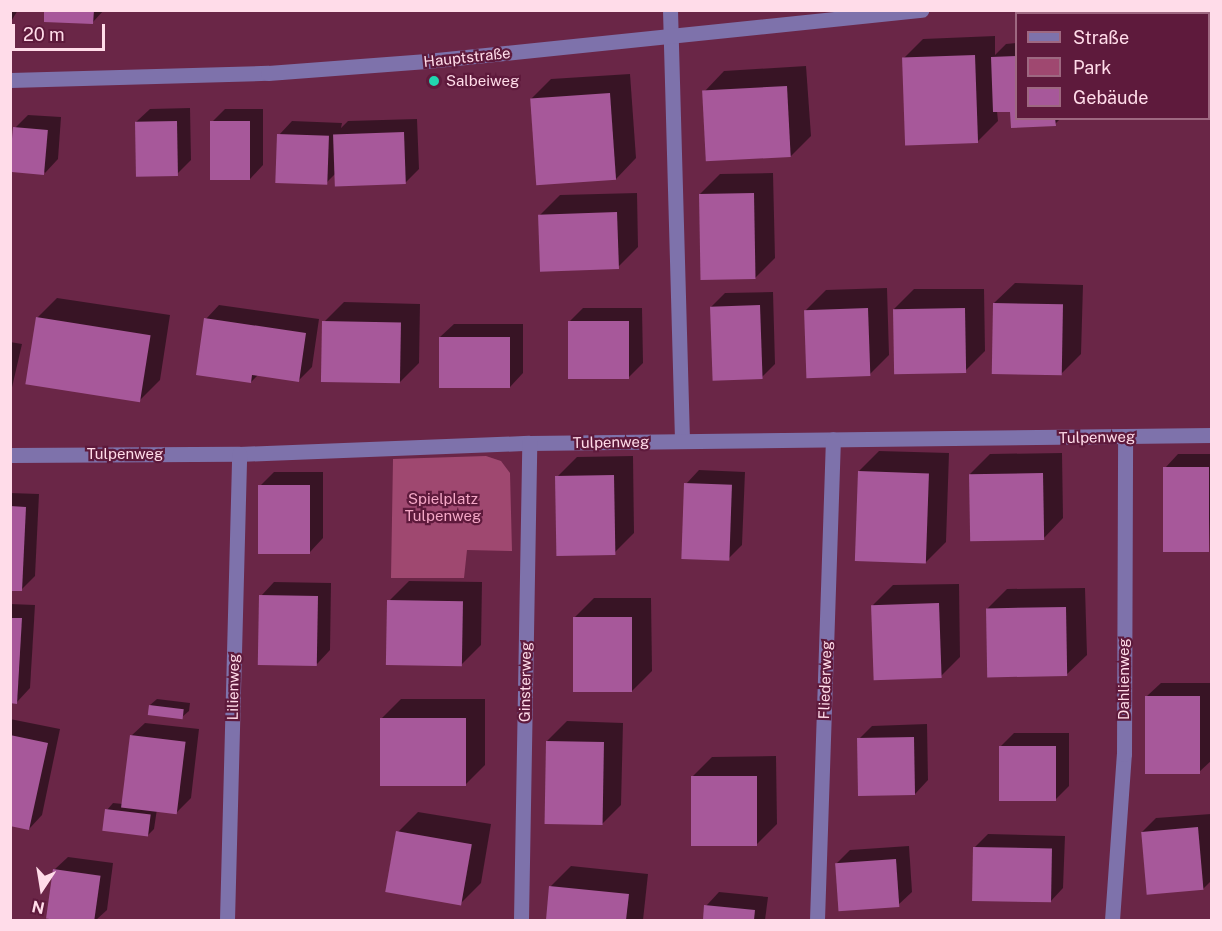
<!DOCTYPE html>
<html>
<head>
<meta charset="utf-8">
<style>
  body { margin:0 }
  #map { position:relative; width:1222px; height:931px; overflow:hidden; background:#6a2647; font-family:"Public Sans",sans-serif }
  div>[style] { position:absolute }
  [style*='--x'] { left:calc(var(--x)*1px); top:calc(var(--y)*1px); width:calc(var(--w)*1px); rotate:calc(var(--a)*1deg) }
  .green>* { inset:0; background:#9f4870 }
  .shadow>* { inset:0; background:#0007 }
  .building>* { inset:0; background:#a7589a; transform-origin:0 0 }
  .minor>* { height:15px; margin:-7.5px; padding:0 7.5px; transform-origin:7.5px; border-radius:7.5px; background:#7e72ab }
  .dots>* { width:16px; height:16px; translate:-50% -50%; box-sizing:border-box; border:3px solid #5e1a3c; border-radius:50% }
  span { translate:-50% -50%; white-space:nowrap; text-align:center; line-height:1.15; -webkit-text-stroke:4.5px #5e1a3c; paint-order:stroke }
  .street-label { font-size:15px; color:#ffdce9 }
  .poi-label { font-size:15px; color:#ffdce9 }
  .left { translate:0 -50%; text-align:left }
  .park-label { font-size:15px; color:#f5a8c7 }
  .frame { position:absolute; inset:0; border:12px solid #ffdce9; pointer-events:none }
  .legend { position:absolute; left:1015px; top:12px; width:195px; height:108px; box-sizing:border-box; background:#5e1a3c; border:2px solid #9e6881; margin:0; padding:8px 10px; list-style:none; font-size:18px; color:#ffdce9 }
  .legend li { display:flex; align-items:center; gap:12px; height:30px }
  .legend b { width:30px; border:2px solid #9e6881 }
  .north { position:absolute; left:12px; top:859px; width:60px; height:60px; -webkit-text-stroke:4px #5e1a3c; paint-order:stroke; rotate:192deg; font-size:16px; font-weight:700; line-height:24px; text-align:center; color:#ffdce9 }
  .north::after { content:''; display:block; margin:auto; width:21px; height:27px; background:#ffdce9; clip-path:polygon(50% 0,100% 100%,50% 72%,0 100%) }
  .scale { position:absolute; left:12px; top:24px; width:93px; height:27px; box-sizing:border-box; border:3px solid #ffdce9; border-top:0; padding-left:8px; font-size:18px; line-height:21px; white-space:nowrap; color:#ffdce9; -webkit-text-stroke:4px #5e1a3c; paint-order:stroke }
</style>
</head>
<body>
<div id="map">
  <div class="green">
    <i style="clip-path:polygon(486px 456px,501px 461px,510px 473px,512px 551px,467px 550px,464px 578px,391px 578px,393px 459px)"></i>
  </div>
  <div class="shadow">
    <i style="clip-path:polygon(10px 10px,18px 10px,10px 23px)"></i>
    <i style="clip-path:polygon(46px 10px,104px 10px,92px 23px)"></i>
    <i style="clip-path:polygon(1166px 11px,1202px 13px,1202px 14px,1164px 14px)"></i>
    <i style="clip-path:polygon(995px 36px,995px 55px,1006px 44px,1016px 43px,1016px 118px,1061px 118px,1055px 124px,1012px 126px,1012px 110px,997px 111px,998px 121px,978px 141px,903px 59px,923px 39px)"></i>
    <i style="clip-path:polygon(806px 66px,811px 136px,791px 156px,704px 92px,724px 71px)"></i>
    <i style="clip-path:polygon(630px 74px,636px 158px,616px 179px,531px 99px,551px 79px)"></i>
    <i style="clip-path:polygon(190px 108px,191px 160px,177px 174px,136px 122px,150px 109px)"></i>
    <i style="clip-path:polygon(225px 109px,263px 109px,263px 165px,250px 179px,211px 123px)"></i>
    <i style="clip-path:polygon(28px 115px,61px 117px,58px 159px,45px 173px,15px 128px)"></i>
    <i style="clip-path:polygon(417px 119px,419px 169px,406px 182px,336px 173px,326px 183px,279px 135px,292px 121px,342px 123px,341px 128px,348px 121px)"></i>
    <i style="clip-path:polygon(773px 173px,775px 258px,755px 278px,700px 194px,720px 174px)"></i>
    <i style="clip-path:polygon(637px 193px,638px 247px,618px 267px,540px 215px,560px 195px)"></i>
    <i style="clip-path:polygon(1015px 283px,1083px 285px,1081px 354px,1061px 374px,994px 303px)"></i>
    <i style="clip-path:polygon(887px 288px,889px 355px,869px 375px,806px 310px,826px 290px)"></i>
    <i style="clip-path:polygon(914px 289px,984px 289px,985px 351px,965px 371px,894px 309px)"></i>
    <i style="clip-path:polygon(773px 292px,775px 364px,761px 378px,711px 307px,725px 293px)"></i>
    <i style="clip-path:polygon(57px 298px,170px 315px,160px 380px,140px 400px,37px 318px)"></i>
    <i style="clip-path:polygon(344px 302px,420px 304px,419px 363px,399px 383px,324px 322px)"></i>
    <i style="clip-path:polygon(219px 305px,319px 319px,312px 367px,298px 381px,258px 375px,251px 382px,206px 319px)"></i>
    <i style="clip-path:polygon(583px 308px,642px 308px,643px 363px,629px 377px,570px 321px)"></i>
    <i style="clip-path:polygon(454px 324px,523px 324px,523px 373px,510px 387px,440px 337px)"></i>
    <i style="clip-path:polygon(10px 342px,22px 344px,10px 396px)"></i>
    <i style="clip-path:polygon(879px 451px,949px 453px,946px 542px,926px 562px,859px 471px)"></i>
    <i style="clip-path:polygon(1062px 453px,1063px 518px,1043px 539px,970px 474px,990px 454px)"></i>
    <i style="clip-path:polygon(1178px 454px,1212px 454px,1209px 550px,1165px 468px)"></i>
    <i style="clip-path:polygon(633px 456px,634px 533px,614px 553px,557px 477px,577px 457px)"></i>
    <i style="clip-path:polygon(699px 470px,745px 472px,742px 545px,728px 559px,686px 484px)"></i>
    <i style="clip-path:polygon(274px 472px,323px 472px,323px 538px,310px 552px,260px 486px)"></i>
    <i style="clip-path:polygon(10px 493px,39px 494px,35px 576px,21px 590px,10px 589px)"></i>
    <i style="clip-path:polygon(409px 581px,482px 582px,481px 645px,461px 665px,389px 601px)"></i>
    <i style="clip-path:polygon(274px 582px,331px 583px,330px 650px,317px 664px,261px 596px)"></i>
    <i style="clip-path:polygon(959px 584px,960px 657px,940px 677px,873px 605px,893px 585px)"></i>
    <i style="clip-path:polygon(1085px 588px,1087px 655px,1066px 675px,987px 609px,1007px 589px)"></i>
    <i style="clip-path:polygon(594px 598px,651px 598px,652px 671px,632px 691px,574px 618px)"></i>
    <i style="clip-path:polygon(10px 604px,35px 605px,30px 688px,17px 702px,10px 702px)"></i>
    <i style="clip-path:polygon(1161px 683px,1212px 683px,1212px 760px,1198px 773px,1147px 696px)"></i>
    <i style="clip-path:polygon(157px 699px,190px 703px,189px 711px,182px 717px,150px 705px)"></i>
    <i style="clip-path:polygon(401px 699px,485px 699px,485px 765px,465px 785px,381px 719px)"></i>
    <i style="clip-path:polygon(10px 719px,60px 729px,42px 815px,29px 829px,10px 825px)"></i>
    <i style="clip-path:polygon(567px 721px,623px 723px,621px 805px,601px 825px,547px 741px)"></i>
    <i style="clip-path:polygon(145px 723px,199px 729px,191px 798px,177px 812px,157px 809px,154px 829px,148px 835px,107px 810px,113px 803px,123px 804px,131px 736px)"></i>
    <i style="clip-path:polygon(927px 724px,928px 780px,915px 794px,859px 739px,872px 726px)"></i>
    <i style="clip-path:polygon(1014px 733px,1069px 733px,1069px 786px,1055px 800px,1001px 746px)"></i>
    <i style="clip-path:polygon(776px 756px,777px 824px,757px 844px,692px 777px,712px 757px)"></i>
    <i style="clip-path:polygon(418px 812px,491px 824px,481px 883px,461px 903px,398px 832px)"></i>
    <i style="clip-path:polygon(1211px 814px,1212px 880px,1203px 889px,1142px 832px,1156px 818px)"></i>
    <i style="clip-path:polygon(988px 834px,1065px 836px,1063px 888px,1050px 902px,974px 848px)"></i>
    <i style="clip-path:polygon(909px 846px,912px 892px,898px 905px,837px 863px,850px 850px)"></i>
    <i style="clip-path:polygon(68px 857px,113px 863px,107px 910px,96px 920px,48px 918px,54px 870px)"></i>
    <i style="clip-path:polygon(571px 866px,648px 874px,643px 920px,547px 920px,551px 886px)"></i>
    <i style="clip-path:polygon(719px 892px,768px 897px,765px 920px,704px 920px,706px 906px)"></i>
  </div>
  <div class="building">
    <i style="clip-path:polygon(44px 10px,94px 10px,93px 24px,44px 22px)"></i>
    <i style="left:975px;top:55px;width:88px;height:73px;rotate:88deg"></i>
    <i style="clip-path:polygon(1016px 56px,1016px 118px,1055px 118px,1056px 126px,1011px 128px,1010px 112px,993px 112px,991px 57px)"></i>
    <i style="left:787px;top:86px;width:71px;height:85px;rotate:87deg"></i>
    <i style="left:610px;top:93px;width:87px;height:80px;rotate:86deg"></i>
    <i style="left:177px;top:121px;width:55px;height:42px;rotate:89deg"></i>
    <i style="left:250px;top:121px;width:59px;height:40px;rotate:90deg"></i>
    <i style="left:13px;top:127px;width:35px;height:45px;rotate:5deg"></i>
    <i style="left:404px;top:132px;width:52px;height:71px;rotate:88deg"></i>
    <i style="left:277px;top:134px;width:52px;height:49px;rotate:2deg"></i>
    <i style="left:754px;top:193px;width:86px;height:55px;rotate:89deg"></i>
    <i style="left:617px;top:212px;width:57px;height:79px;rotate:88deg"></i>
    <i style="left:993px;top:303px;width:70px;height:71px;rotate:1deg"></i>
    <i style="left:760px;top:305px;width:74px;height:50px;rotate:88deg"></i>
    <i style="left:868px;top:308px;width:68px;height:64px;rotate:88deg"></i>
    <i style="left:965px;top:308px;width:65px;height:72px;rotate:89deg"></i>
    <i style="left:36px;top:317px;width:116px;height:68px;rotate:9deg"></i>
    <i style="clip-path:polygon(204px 318px,306px 333px,299px 382px,252px 375px,251px 383px,196px 375px)"></i>
    <i style="left:322px;top:321px;width:79px;height:61px;rotate:1deg"></i>
    <i style="left:568px;top:321px;width:61px;height:58px"></i>
    <i style="left:439px;top:337px;width:71px;height:51px"></i>
    <i style="left:1163px;top:467px;width:46px;height:85px"></i>
    <i style="left:858px;top:471px;width:71px;height:90px;rotate:2deg"></i>
    <i style="left:1043px;top:473px;width:67px;height:74px;rotate:89deg"></i>
    <i style="left:614px;top:475px;width:80px;height:59px;rotate:89deg"></i>
    <i style="left:684px;top:483px;width:48px;height:76px;rotate:2deg"></i>
    <i style="left:258px;top:485px;width:52px;height:69px"></i>
    <i style="clip-path:polygon(10px 506px,26px 507px,22px 591px,10px 591px)"></i>
    <i style="left:259px;top:595px;width:59px;height:70px;rotate:1deg"></i>
    <i style="left:387px;top:600px;width:76px;height:65px;rotate:1deg"></i>
    <i style="left:939px;top:603px;width:75px;height:68px;rotate:88deg"></i>
    <i style="left:1066px;top:607px;width:69px;height:80px;rotate:89deg"></i>
    <i style="left:573px;top:617px;width:59px;height:75px"></i>
    <i style="clip-path:polygon(10px 618px,22px 618px,17px 704px,10px 703px)"></i>
    <i style="left:1145px;top:696px;width:55px;height:78px"></i>
    <i style="left:149px;top:705px;width:35px;height:10px;rotate:7deg"></i>
    <i style="left:380px;top:718px;width:86px;height:68px"></i>
    <i style="clip-path:polygon(10px 735px,48px 743px,29px 830px,10px 826px)"></i>
    <i style="left:130px;top:735px;width:56px;height:73px;rotate:7deg"></i>
    <i style="left:914px;top:737px;width:58px;height:57px;rotate:89deg"></i>
    <i style="left:546px;top:741px;width:58px;height:83px;rotate:1deg"></i>
    <i style="left:999px;top:746px;width:57px;height:55px"></i>
    <i style="left:691px;top:776px;width:66px;height:70px"></i>
    <i style="left:105px;top:809px;width:46px;height:22px;rotate:7deg"></i>
    <i style="left:1198px;top:827px;width:63px;height:57px;rotate:85deg"></i>
    <i style="left:396px;top:831px;width:77px;height:62px;rotate:10deg"></i>
    <i style="left:973px;top:847px;width:79px;height:54px;rotate:1deg"></i>
    <i style="left:896px;top:859px;width:48px;height:61px;rotate:86deg"></i>
    <i style="left:53px;top:869px;width:48px;height:50px;rotate:8deg"></i>
    <i style="clip-path:polygon(549px 886px,629px 894px,626px 920px,546px 920px)"></i>
    <i style="clip-path:polygon(704px 905px,755px 910px,754px 920px,703px 920px)"></i>
  </div>
  <div class="minor">
    <i style="--x:670;--y:10;--w:431;--a:88.4"></i>
    <i style="--x:10;--y:80;--w:258;--a:-1.6"></i>
    <i style="--x:268;--y:73;--w:159;--a:-4.3"></i>
    <i style="--x:427;--y:61;--w:497;--a:-5.9"></i>
    <i style="--x:10;--y:455;--w:229;--a:-0.3"></i>
    <i style="--x:239;--y:454;--w:290;--a:-2.2"></i>
    <i style="--x:529;--y:443;--w:683;--a:-0.67"></i>
    <i style="--x:227;--y:920;--w:466;--a:-88.5"></i>
    <i style="--x:521;--y:920;--w:477;--a:-89"></i>
    <i style="--x:817;--y:920;--w:481;--a:-88.1"></i>
    <i style="--x:1112;--y:920;--w:166;--a:-85.9"></i>
    <i style="--x:1124;--y:754;--w:318;--a:-89.8"></i>
  </div>
  <div class="dots">
    <i style="left:434px;top:81px;background:#21d5af"></i>
  </div>
  <div class="street-label">
    <span style="left:467px;top:57px;rotate:-6deg">Hauptstraße</span>
    <span style="left:1097px;top:437px;rotate:-1deg">Tulpenweg</span>
    <span style="left:611px;top:442px;rotate:-1deg">Tulpenweg</span>
    <span style="left:125px;top:454px">Tulpenweg</span>
    <span style="left:1124px;top:679px;rotate:-90deg">Dahlienweg</span>
    <span style="left:825px;top:680px;rotate:-88deg">Fliederweg</span>
    <span style="left:525px;top:682px;rotate:-89deg">Ginsterweg</span>
    <span style="left:233px;top:687px;rotate:-89deg">Lilienweg</span>
  </div>
  <div class="poi-label">
    <span class="left" style="left:446px;top:81px">Salbeiweg</span>
  </div>
  <div class="park-label">
    <span style="left:443px;top:507px">Spielplatz<br>Tulpenweg</span>
  </div>
  <div class="frame"></div>
  <ul class="legend">
  <li><b style="height:8px;background:#7e72ab"></b>Straße</li>
  <li><b style="height:16px;background:#9f4870"></b>Park</li>
  <li><b style="height:16px;background:#a7589a"></b>Gebäude</li>
  </ul>
  <div class="north">N</div>
  <div class="scale">20 m</div>
</div>
</body>
</html>
